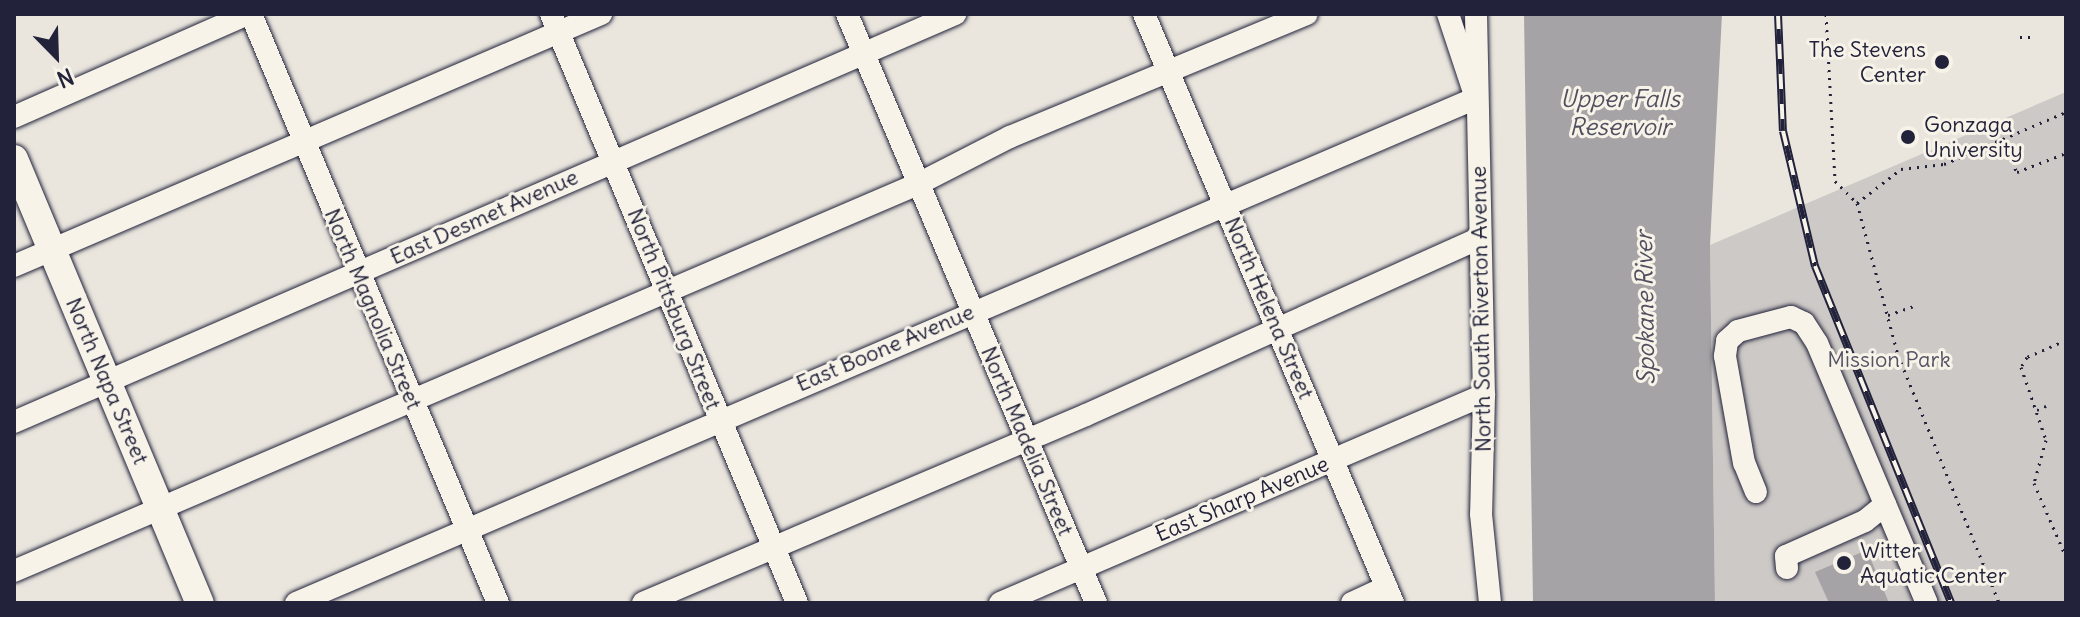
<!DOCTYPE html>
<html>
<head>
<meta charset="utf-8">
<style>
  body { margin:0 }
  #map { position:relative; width:2080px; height:617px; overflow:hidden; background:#eae6de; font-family:Delius,sans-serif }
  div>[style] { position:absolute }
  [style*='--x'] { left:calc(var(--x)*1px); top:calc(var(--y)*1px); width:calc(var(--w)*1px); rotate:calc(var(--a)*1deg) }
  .green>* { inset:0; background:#cdc9c6 }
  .water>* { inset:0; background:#a6a3a6 }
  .path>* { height:3px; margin-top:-1.5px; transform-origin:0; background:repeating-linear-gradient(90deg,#22223b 0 2px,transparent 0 8px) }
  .roads { filter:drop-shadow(0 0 2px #22223b) drop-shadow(0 0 2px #22223b) }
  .minor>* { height:22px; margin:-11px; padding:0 11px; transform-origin:11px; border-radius:11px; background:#f7f3e8 }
  .major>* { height:28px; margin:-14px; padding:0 14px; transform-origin:14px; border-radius:14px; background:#f7f3e8 }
  .rail>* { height:8px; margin-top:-4px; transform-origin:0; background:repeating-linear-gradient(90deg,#f7f3e8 0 15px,#22223b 0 30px); box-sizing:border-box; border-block:2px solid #22223b }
  .dots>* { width:22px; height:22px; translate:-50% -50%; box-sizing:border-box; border:4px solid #f7f3e8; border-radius:50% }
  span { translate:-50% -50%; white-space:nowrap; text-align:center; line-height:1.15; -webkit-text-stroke:6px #f7f3e8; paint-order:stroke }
  .poi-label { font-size:22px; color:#22223b }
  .right { translate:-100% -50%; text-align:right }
  .left { translate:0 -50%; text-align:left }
  .street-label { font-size:22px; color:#22223b }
  .park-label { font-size:22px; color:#555465 }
  .water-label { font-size:24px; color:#504f60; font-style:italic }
  .frame { position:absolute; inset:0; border:16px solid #22223b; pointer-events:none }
  .north { position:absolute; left:16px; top:16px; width:80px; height:80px; -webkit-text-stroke:6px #f7f3e8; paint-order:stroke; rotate:157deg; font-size:22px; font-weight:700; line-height:32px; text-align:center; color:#22223b }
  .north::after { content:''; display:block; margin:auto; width:28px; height:36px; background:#22223b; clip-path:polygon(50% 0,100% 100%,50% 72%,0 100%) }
</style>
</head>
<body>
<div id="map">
  <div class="green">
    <i style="clip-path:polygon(2066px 92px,2066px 603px,1715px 603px,1710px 245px)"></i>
  </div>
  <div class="water">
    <i style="clip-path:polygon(1524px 14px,1722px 14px,1710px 245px,1715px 603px,1533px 603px)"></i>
    <i style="clip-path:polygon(1867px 550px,1889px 603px,1829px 603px,1815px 572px)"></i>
  </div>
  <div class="path">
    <i style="--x:1826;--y:14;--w:167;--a:86.9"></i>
    <i style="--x:1835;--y:181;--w:31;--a:45"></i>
    <i style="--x:1857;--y:203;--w:157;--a:74.9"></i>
    <i style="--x:1898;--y:355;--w:268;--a:67.8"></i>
    <i style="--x:2020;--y:37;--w:13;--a:0"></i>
    <i style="--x:2002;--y:139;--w:36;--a:66"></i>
    <i style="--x:2017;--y:172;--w:53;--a:-21.2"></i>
    <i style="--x:1857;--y:203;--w:56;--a:-37.7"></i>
    <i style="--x:1901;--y:169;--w:43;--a:-6.6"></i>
    <i style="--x:1944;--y:164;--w:133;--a:-23.1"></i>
    <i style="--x:1888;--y:315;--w:31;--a:-19"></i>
    <i style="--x:2066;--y:340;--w:43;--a:156.4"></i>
    <i style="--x:2027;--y:357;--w:12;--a:121"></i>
    <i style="--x:2021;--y:367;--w:77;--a:71.1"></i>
    <i style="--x:2046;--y:440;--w:45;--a:105.6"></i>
    <i style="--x:2034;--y:483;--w:81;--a:66.6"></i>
    <i style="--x:2037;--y:410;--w:10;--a:-24"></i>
  </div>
  <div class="roads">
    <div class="minor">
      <i style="--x:251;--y:14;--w:639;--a:67.25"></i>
      <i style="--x:551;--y:14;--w:638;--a:67.33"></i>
      <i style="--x:847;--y:14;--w:639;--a:67.08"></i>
      <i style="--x:1144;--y:14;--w:639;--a:67.08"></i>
      <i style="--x:1476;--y:14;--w:381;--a:88.8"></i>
      <i style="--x:1484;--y:395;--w:119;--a:91.4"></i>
      <i style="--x:1481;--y:514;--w:89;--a:84.2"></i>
      <i style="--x:14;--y:117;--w:256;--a:-23.8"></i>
      <i style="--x:14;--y:266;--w:639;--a:-23.23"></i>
      <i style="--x:14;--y:422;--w:1026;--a:-23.44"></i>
      <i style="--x:1756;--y:492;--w:31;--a:-112"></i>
      <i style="--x:1744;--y:463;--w:109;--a:-100.1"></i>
      <i style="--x:1725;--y:356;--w:15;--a:-82"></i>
      <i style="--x:1727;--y:341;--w:15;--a:-42"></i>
      <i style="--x:1738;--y:331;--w:55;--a:-14.8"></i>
      <i style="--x:1791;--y:317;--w:14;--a:25"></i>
      <i style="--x:1804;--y:323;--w:24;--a:57"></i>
      <i style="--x:1817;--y:343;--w:282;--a:67.1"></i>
      <i style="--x:1787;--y:568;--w:12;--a:-95"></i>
      <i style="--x:1786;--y:556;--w:86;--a:-23.9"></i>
      <i style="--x:1865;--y:521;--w:26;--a:-39"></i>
      <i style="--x:14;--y:571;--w:983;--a:-23.18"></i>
      <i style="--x:918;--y:184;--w:103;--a:-27.1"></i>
      <i style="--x:1010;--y:137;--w:321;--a:-22.5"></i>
      <i style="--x:296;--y:603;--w:1284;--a:-23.17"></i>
      <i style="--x:1476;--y:98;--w:89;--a:-108.4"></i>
      <i style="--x:643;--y:603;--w:481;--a:-23"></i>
      <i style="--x:1086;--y:415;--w:430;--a:-24.2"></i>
      <i style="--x:1000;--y:603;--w:527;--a:-23.26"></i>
      <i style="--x:1352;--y:603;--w:38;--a:-25"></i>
    </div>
    <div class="major">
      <i style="--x:14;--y:159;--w:481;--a:67.3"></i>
    </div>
  </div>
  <div class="rail">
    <i style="--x:1778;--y:14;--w:117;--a:87.6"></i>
    <i style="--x:1783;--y:131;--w:139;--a:76.7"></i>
    <i style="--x:1815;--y:266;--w:363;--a:68"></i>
  </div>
  <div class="dots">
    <i style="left:1942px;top:62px;background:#22223b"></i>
    <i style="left:1908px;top:137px;background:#22223b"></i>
    <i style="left:1844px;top:563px;background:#22223b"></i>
  </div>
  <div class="poi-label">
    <span class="right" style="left:1926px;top:62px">The Stevens<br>Center</span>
    <span class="left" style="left:1924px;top:137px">Gonzaga<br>University</span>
    <span class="left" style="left:1860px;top:563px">Witter<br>Aquatic Center</span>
  </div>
  <div class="street-label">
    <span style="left:484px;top:217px;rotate:-24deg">East Desmet Avenue</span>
    <span style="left:1269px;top:308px;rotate:67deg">North Helena Street</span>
    <span style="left:373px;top:309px;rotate:67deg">North Magnolia Street</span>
    <span style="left:674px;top:309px;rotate:68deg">North Pittsburg Street</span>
    <span style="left:1481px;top:309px;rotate:-91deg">North South Riverton Avenue</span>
    <span style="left:885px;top:348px;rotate:-23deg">East Boone Avenue</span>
    <span style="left:107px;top:381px;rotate:67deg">North Napa Street</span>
    <span style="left:1027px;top:441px;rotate:67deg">North Madelia Street</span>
    <span style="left:1242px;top:499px;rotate:-23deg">East Sharp Avenue</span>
  </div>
  <div class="park-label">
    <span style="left:1889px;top:360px">Mission Park</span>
  </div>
  <div class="water-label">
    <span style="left:1620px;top:113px">Upper Falls<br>Reservoir</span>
    <span style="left:1645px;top:308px;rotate:-91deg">Spokane River</span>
  </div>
  <div class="frame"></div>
  <div class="north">N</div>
</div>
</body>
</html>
